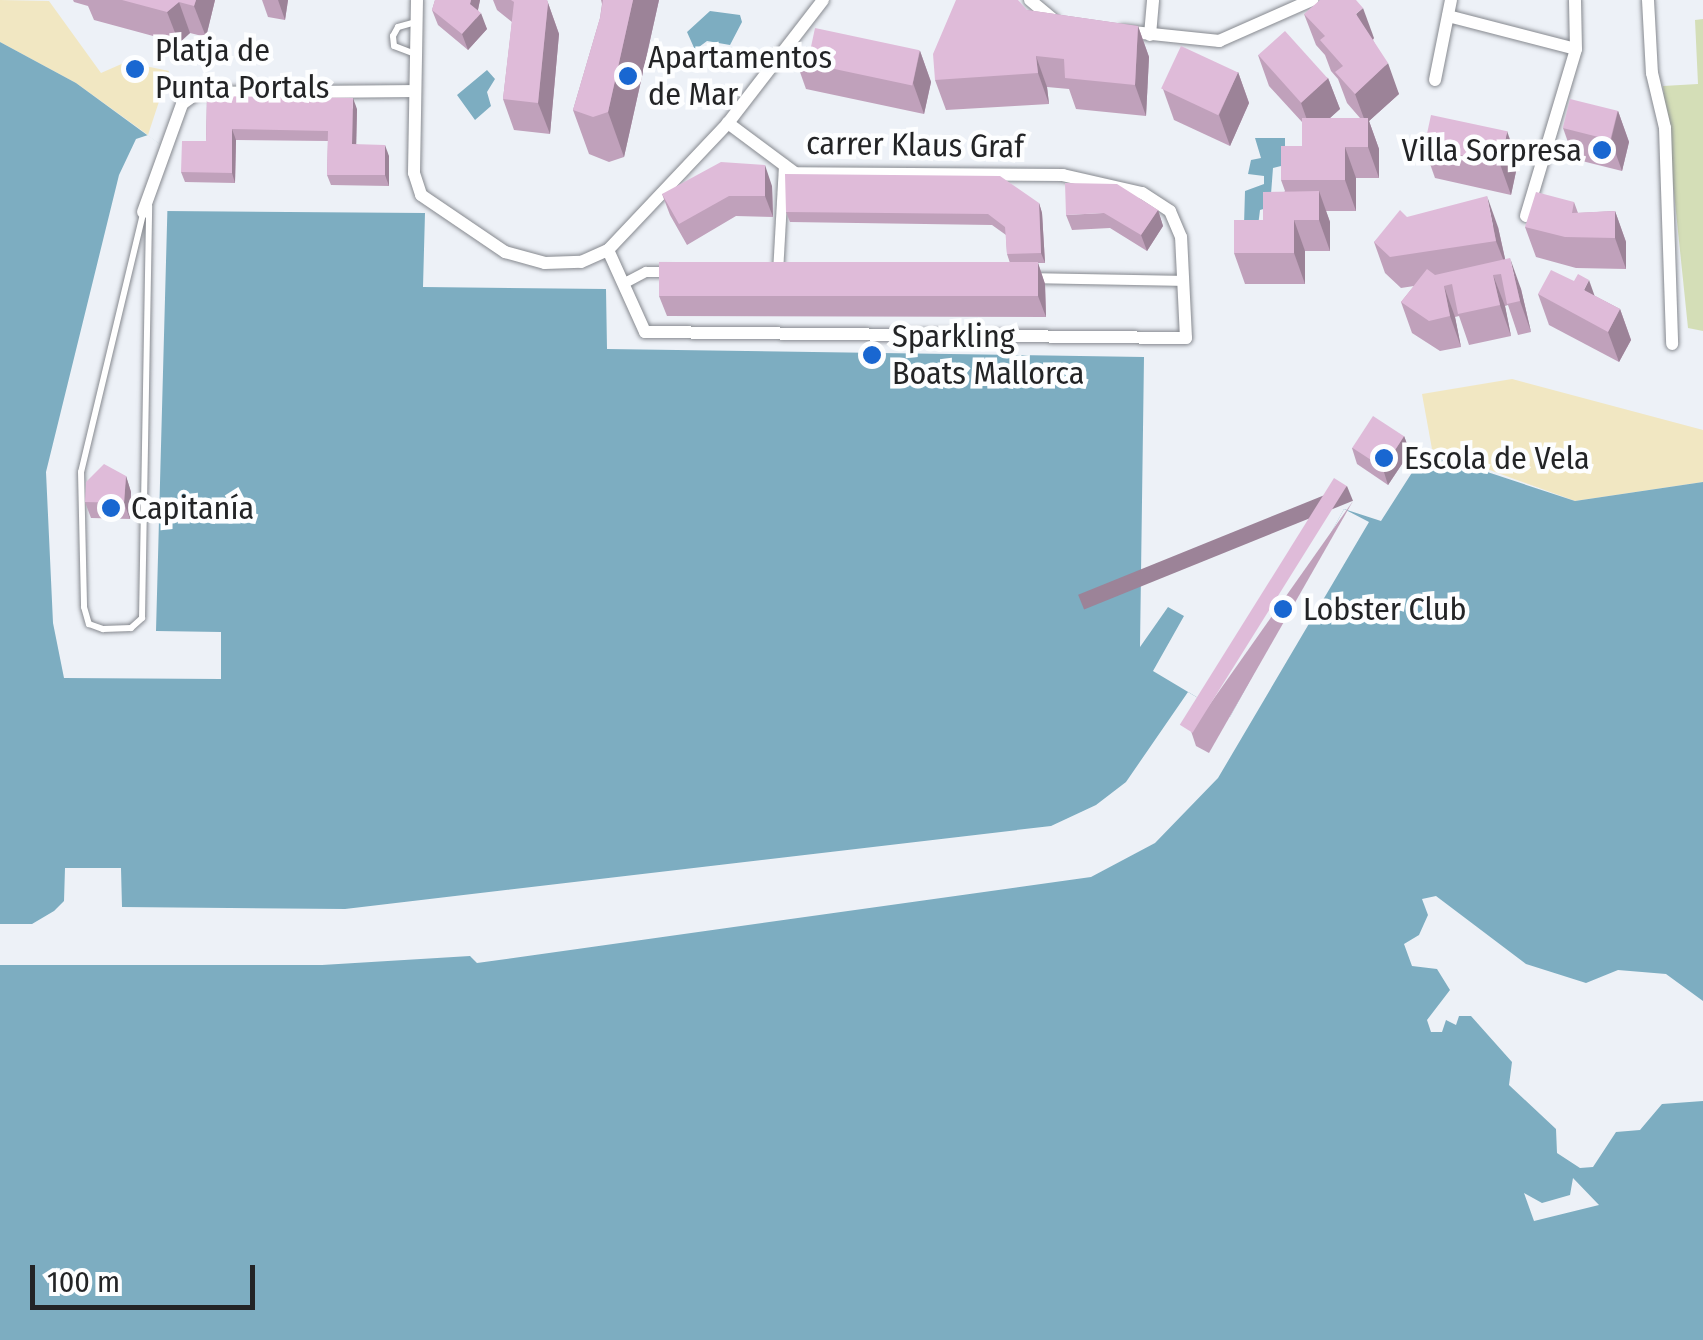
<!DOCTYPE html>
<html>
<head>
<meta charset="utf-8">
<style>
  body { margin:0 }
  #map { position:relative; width:1703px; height:1340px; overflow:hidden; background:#edf1f7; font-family:"Fira Sans Condensed",sans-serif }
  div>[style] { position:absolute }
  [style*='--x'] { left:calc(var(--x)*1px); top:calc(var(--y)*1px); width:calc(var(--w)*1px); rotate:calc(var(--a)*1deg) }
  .green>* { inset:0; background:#d4deb7 }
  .sand>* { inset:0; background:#f1e7c2 }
  .water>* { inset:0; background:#7dadc1 }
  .pier>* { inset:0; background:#edf1f7 }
  .roads { filter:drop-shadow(0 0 2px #86898f) drop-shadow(0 0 2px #86898f) }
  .service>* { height:6px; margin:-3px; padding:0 3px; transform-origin:3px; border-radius:3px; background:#fff }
  .pedestrian>* { height:10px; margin:-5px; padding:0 5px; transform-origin:5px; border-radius:5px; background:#fff }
  .minor>* { height:12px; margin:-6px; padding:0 6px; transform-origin:6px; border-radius:6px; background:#fff }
  .wall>* { inset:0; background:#c0a1bb }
  .shaded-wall>* { inset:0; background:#9c8398; transform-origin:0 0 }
  .building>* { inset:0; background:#dfbbd9; transform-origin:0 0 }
  .dots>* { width:28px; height:28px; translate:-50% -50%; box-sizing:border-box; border:5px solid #fdfeff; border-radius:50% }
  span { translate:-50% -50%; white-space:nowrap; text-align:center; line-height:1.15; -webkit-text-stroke:9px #fdfeff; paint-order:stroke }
  .poi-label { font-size:32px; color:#232426 }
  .left { translate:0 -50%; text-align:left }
  .right { translate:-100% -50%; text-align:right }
  .street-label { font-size:32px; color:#232426 }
  .scale { position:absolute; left:30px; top:1265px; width:225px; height:45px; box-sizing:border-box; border:5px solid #232426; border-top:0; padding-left:12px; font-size:30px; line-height:35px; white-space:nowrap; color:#232426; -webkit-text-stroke:8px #fdfeff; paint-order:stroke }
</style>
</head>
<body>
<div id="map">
  <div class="green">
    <i style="clip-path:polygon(1703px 19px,1703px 331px,1688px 328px,1663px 86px,1698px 84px,1695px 20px)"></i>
  </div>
  <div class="sand">
    <i style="clip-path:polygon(0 0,49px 1px,101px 73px,126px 62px,169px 71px,148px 135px,76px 83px,0 42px)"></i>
    <i style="clip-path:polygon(1512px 379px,1703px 430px,1703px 482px,1575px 501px,1432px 449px,1422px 394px)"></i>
  </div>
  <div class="water">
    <i style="clip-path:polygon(710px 11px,740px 15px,742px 22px,730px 45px,707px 41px,695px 50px,687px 32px)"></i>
    <i style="clip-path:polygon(evenodd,0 42px,76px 83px,169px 151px,164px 211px,425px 213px,423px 287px,606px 289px,607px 349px,1144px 357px,1140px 647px,1168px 607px,1184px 616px,1153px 671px,1230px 717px,1344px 509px,1381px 521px,1413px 471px,1442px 457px,1575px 501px,1703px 482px,1703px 1001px,1666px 974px,1618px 970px,1586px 983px,1526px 964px,1436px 896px,1422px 899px,1428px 915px,1419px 935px,1404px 944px,1412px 966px,1437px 969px,1450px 990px,1427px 1020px,1431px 1032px,1442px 1032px,1446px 1020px,1456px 1025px,1459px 1016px,1471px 1016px,1512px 1062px,1509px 1085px,1556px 1129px,1557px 1153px,1580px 1168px,1593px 1167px,1616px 1132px,1640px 1130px,1662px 1104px,1703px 1101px,1703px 1340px,0 1340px,0 42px,1573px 1178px,1599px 1205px,1534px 1221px,1524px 1193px,1542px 1203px,1570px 1195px,1573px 1178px)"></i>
    <i style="clip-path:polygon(487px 70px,495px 79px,487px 92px,491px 106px,475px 120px,457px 95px)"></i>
    <i style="clip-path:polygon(1255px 138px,1285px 138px,1285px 165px,1273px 168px,1270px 207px,1260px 210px,1258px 226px,1244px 225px,1245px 191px,1264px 184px,1264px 176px,1248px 174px,1251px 160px,1261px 158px)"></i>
  </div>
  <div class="pier">
    <i style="clip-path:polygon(148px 135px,169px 151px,156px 631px,221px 632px,221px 679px,64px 678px,53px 623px,46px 472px,119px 175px,136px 139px)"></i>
    <i style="clip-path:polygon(1344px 509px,1369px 522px,1218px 778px,1155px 843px,1091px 877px,477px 963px,470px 956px,322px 965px,0 965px,0 924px,32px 924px,54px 911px,64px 901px,65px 868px,121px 868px,122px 907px,345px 909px,1051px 826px,1096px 805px,1126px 782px,1188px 692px,1230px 717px)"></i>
  </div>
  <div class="roads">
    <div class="service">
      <i style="--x:415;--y:54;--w:22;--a:-159"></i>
      <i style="--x:394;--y:46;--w:10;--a:-96"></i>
      <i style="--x:393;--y:36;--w:10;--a:-61"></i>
      <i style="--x:398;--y:27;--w:18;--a:-16"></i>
      <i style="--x:143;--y:214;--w:265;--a:103.5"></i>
      <i style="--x:81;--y:472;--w:135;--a:88.7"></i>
      <i style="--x:84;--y:607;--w:18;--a:74"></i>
      <i style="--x:89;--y:624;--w:15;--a:20"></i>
      <i style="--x:103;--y:629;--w:28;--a:-2"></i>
      <i style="--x:131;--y:628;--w:15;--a:-42"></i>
      <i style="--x:142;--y:618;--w:412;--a:-89"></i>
    </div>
    <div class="pedestrian">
      <i style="--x:778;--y:273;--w:109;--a:-86.8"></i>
      <i style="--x:1031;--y:278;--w:152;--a:1.1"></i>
      <i style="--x:623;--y:284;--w:26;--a:-28"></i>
      <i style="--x:646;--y:272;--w:23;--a:0"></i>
    </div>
    <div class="minor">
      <i style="--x:417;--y:0;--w:173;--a:91"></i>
      <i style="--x:414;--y:173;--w:23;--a:72"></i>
      <i style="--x:421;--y:195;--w:102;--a:34.2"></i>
      <i style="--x:505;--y:252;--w:41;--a:15.4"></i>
      <i style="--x:545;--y:263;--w:36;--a:-2"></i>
      <i style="--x:581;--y:262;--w:30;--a:-24"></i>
      <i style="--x:608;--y:250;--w:175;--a:-46.6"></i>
      <i style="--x:728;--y:123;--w:155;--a:-52.3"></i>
      <i style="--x:1030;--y:0;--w:31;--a:40"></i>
      <i style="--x:1648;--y:0;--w:73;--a:86.9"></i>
      <i style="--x:1652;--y:73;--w:57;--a:76.7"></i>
      <i style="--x:1665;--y:128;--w:216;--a:88.1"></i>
      <i style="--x:1448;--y:16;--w:132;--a:14.5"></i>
      <i style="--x:1123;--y:31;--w:97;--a:5.9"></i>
      <i style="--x:1219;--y:41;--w:102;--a:-23.8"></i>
      <i style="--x:1150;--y:35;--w:35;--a:-85"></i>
      <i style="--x:1435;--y:80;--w:82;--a:-78.7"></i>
      <i style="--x:143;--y:212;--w:115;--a:-70.1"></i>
      <i style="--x:182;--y:104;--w:19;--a:-36"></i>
      <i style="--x:197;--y:93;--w:216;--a:-0.5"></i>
      <i style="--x:1526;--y:216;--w:174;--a:-73.3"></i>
      <i style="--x:1576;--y:49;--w:49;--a:-91.2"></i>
      <i style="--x:608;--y:250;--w:90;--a:65.7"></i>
      <i style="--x:645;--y:332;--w:541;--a:0.64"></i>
      <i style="--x:1186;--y:338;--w:101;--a:-92.8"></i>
      <i style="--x:1181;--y:237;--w:28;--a:-113"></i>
      <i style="--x:1170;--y:211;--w:33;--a:-147"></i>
      <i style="--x:1142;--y:193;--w:81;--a:-167.2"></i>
      <i style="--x:1063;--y:175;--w:268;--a:-179.6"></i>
      <i style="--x:795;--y:173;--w:84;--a:-143.3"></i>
    </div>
  </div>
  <div class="wall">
    <i style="clip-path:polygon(73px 0,215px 0,206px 37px,190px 33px,179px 43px,94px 20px,88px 6px,74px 2px)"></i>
    <i style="clip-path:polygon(262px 0,288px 0,285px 20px,268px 17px)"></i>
    <i style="clip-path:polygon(435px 0,480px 0,478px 10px,487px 29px,468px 50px,438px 25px,432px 10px)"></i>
    <i style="clip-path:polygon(493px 0,547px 0,559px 34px,550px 134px,514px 130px,503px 99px,512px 22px,497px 10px)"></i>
    <i style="clip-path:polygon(601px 0,659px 0,624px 157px,609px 162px,589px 154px,573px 110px,600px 18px,602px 4px)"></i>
    <i style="clip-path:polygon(1027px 10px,1138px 26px,1149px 57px,1146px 116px,1076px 109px,1069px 89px,1047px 87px,1049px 104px,946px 110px,935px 80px)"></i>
    <i style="clip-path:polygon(1304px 14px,1374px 38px,1373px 40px,1399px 94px,1369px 121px,1379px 149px,1379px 178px,1356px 178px,1356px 211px,1326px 211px,1330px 222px,1330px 251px,1305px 251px,1305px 284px,1245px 284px,1234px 253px,1263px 220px,1285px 191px,1281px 180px,1302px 146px,1302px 122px,1269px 86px,1258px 55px,1328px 78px,1340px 109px,1330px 118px,1360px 118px,1347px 103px,1338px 79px,1331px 71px,1325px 55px,1316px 45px)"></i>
    <i style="clip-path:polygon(920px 51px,931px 82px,924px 114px,806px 89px,795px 58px)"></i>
    <i style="clip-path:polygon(1238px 72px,1249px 103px,1230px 146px,1174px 120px,1163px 89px)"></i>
    <i style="clip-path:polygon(207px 96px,357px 109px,356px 144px,389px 156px,389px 186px,331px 185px,327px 175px,328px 141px,236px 140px,235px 183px,185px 182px,181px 172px,206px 141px)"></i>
    <i style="clip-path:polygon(1618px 111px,1629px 142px,1622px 171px,1574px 159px,1563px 128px)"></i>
    <i style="clip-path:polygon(1424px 147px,1518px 162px,1511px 195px,1435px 178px)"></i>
    <i style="clip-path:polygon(772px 186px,773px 217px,736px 216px,687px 245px,670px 215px,662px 194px)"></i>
    <i style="clip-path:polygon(1574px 202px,1578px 213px,1615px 211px,1626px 242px,1626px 269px,1576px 268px,1536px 257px,1525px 227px)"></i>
    <i style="clip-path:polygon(1039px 203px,1042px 213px,1045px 263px,1038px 263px,1045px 284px,1046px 317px,667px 316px,659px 296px,1010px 263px,1007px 254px,1006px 235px,992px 225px,790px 222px,786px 212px)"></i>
    <i style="clip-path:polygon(1158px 210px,1163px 226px,1147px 251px,1110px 228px,1072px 230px,1066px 215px)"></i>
    <i style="clip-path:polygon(1407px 217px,1498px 227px,1505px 259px,1521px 289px,1531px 332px,1518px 335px,1508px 305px,1505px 306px,1511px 336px,1469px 345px,1459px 316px,1455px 317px,1461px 347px,1440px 351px,1412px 333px,1401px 302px,1414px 286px,1401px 288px,1385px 273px,1374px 242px)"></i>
    <i style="clip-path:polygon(1538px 294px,1595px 296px,1620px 309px,1631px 340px,1619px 362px,1549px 325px)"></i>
    <i style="clip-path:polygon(1404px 436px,1410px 452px,1388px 485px,1357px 464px,1352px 448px)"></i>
    <i style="clip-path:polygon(126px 476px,131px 492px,130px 519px,91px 518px,85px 502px)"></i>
    <i style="clip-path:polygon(1353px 501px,1209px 753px,1196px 746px,1191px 731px)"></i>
  </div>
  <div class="shaded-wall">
    <i style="clip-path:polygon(196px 0,215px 0,206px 37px,194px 6px)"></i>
    <i style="clip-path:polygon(278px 0,288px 0,285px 20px)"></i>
    <i style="clip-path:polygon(471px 0,480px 0,476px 19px,481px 13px,487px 29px,468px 50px,462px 34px)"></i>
    <i style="clip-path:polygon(633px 0,659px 0,624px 157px,608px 112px)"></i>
    <i style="clip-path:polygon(179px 2px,190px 33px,179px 43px,167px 12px)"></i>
    <i style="clip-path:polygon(548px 3px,559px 34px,550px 134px,538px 103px)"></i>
    <i style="clip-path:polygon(1363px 8px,1374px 38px,1367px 45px,1356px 14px)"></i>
    <i style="clip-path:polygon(1138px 26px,1149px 57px,1146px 116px,1135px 85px)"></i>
    <i style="clip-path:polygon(920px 51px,931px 82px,924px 114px,913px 83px)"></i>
    <i style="clip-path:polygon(1036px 56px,1047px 87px,1049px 104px,1038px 73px)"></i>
    <i style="clip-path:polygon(1388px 63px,1399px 94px,1369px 121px,1379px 149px,1379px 178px,1368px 147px,1366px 124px,1355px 94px)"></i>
    <i style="clip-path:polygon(1238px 72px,1249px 103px,1230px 146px,1219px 115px)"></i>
    <i style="clip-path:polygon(1328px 78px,1340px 109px,1312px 134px,1301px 103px)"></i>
    <i style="clip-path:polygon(353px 98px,357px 109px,356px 155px,352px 144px)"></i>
    <i style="clip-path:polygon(1618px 111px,1629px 142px,1622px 171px,1611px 140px)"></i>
    <i style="clip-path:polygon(232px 129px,236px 140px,235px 183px,232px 173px)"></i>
    <i style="clip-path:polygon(1507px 131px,1518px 162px,1511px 195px,1500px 164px)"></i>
    <i style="clip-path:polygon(385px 145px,389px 156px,389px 186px,385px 175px)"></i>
    <i style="clip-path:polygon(1345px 147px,1356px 178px,1356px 211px,1345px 180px)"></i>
    <i style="clip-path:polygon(765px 165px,772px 186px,773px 217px,765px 196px)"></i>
    <i style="clip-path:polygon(1319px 191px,1330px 222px,1330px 251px,1319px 220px)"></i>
    <i style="clip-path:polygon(1487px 196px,1498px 227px,1508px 272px,1496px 241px)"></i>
    <i style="clip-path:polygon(1039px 203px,1042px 213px,1045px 263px,1041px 253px)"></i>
    <i style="clip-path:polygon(1158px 210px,1163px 226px,1147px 251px,1141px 235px)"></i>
    <i style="clip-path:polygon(1615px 211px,1626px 242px,1626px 269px,1615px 238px)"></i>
    <i style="clip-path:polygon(1294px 220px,1305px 251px,1305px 284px,1294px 253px)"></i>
    <i style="clip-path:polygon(1510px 258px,1521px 289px,1531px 332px,1520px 301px)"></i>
    <i style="clip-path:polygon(1038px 263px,1045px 284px,1046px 317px,1038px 296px)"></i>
    <i style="clip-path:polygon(1493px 275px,1505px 306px,1511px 336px,1500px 305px)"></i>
    <i style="clip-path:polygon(1589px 280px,1600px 311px,1584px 290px)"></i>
    <i style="clip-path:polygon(1444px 286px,1455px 317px,1461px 347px,1450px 316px)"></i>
    <i style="clip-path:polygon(1620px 309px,1631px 340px,1619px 362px,1608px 332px)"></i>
    <i style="clip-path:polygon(1404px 436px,1410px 452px,1388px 485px,1383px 469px)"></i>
    <i style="clip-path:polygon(126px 476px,131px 492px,130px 519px,124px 503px)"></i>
    <i style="left:1347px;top:486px;width:16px;height:290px;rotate:68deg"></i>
  </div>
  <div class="building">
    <i style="clip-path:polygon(122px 0,196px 0,194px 6px,179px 2px,167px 12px)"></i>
    <i style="clip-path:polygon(435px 0,471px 0,470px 4px,481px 13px,462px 34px,432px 10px)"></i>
    <i style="clip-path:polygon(511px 0,547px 0,548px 3px,538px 103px,503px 99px,514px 2px)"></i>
    <i style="clip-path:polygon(603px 0,633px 0,608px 112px,593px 117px,573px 110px,600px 18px)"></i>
    <i style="clip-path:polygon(956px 0,1018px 0,1027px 10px,1138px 26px,1135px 85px,1065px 78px,1064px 59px,1036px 56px,1038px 73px,935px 80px,933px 54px)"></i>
    <i style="clip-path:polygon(1320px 0,1356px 0,1363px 8px,1356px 14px,1388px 63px,1355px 94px,1335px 72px,1343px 66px,1320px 40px,1325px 36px,1304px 14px)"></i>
    <i style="left:815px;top:28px;width:107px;height:36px;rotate:12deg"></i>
    <i style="left:1285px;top:31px;width:64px;height:36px;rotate:48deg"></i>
    <i style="left:1181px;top:46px;width:63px;height:47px;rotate:25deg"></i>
    <i style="clip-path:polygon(207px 96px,353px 98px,352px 144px,385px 145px,385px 175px,327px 175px,328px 131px,232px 129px,232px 173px,181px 172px,182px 141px,206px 141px)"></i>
    <i style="left:1570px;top:99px;width:49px;height:30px;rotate:14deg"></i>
    <i style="left:1431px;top:115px;width:78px;height:33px;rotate:12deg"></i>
    <i style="clip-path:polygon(1302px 118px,1368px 118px,1368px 147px,1345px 147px,1345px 180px,1281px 180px,1281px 146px,1302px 146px)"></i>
    <i style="clip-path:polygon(721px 162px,765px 165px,765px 196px,729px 196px,679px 224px,662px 194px)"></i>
    <i style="clip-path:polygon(785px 174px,1000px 176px,1039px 203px,1041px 253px,1007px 254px,1005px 227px,988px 214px,786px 212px)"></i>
    <i style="clip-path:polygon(1065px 183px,1117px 184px,1158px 210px,1141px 235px,1104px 213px,1066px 215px)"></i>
    <i style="clip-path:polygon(1319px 191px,1319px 220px,1294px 220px,1294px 253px,1234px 253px,1234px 220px,1263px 220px,1263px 192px)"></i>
    <i style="clip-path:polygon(1536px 192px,1574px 202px,1572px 213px,1615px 211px,1615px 238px,1565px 237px,1525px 227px)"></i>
    <i style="clip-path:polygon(1487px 196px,1496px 241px,1390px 257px,1374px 242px,1400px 210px,1407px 217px)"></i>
    <i style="clip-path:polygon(1510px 258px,1520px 301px,1507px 304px,1501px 274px,1493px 275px,1500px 305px,1458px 314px,1452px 284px,1444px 286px,1450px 316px,1429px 321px,1401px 302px,1427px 269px,1435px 275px)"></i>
    <i style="left:659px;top:262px;width:379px;height:34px"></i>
    <i style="clip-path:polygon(1551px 270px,1574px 281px,1578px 274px,1589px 280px,1584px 290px,1620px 309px,1608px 332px,1538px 294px)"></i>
    <i style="left:1373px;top:416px;width:37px;height:38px;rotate:33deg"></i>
    <i style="clip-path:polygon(104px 464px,126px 476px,124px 503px,85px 502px,86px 482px)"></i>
    <i style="left:1334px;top:478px;width:15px;height:291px;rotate:32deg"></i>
  </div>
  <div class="dots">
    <i style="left:135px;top:69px;background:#1967d1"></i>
    <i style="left:628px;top:76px;background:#1967d1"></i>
    <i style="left:1602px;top:150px;background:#1967d1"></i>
    <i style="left:872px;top:355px;background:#1967d1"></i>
    <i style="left:1384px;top:458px;background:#1967d1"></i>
    <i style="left:111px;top:508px;background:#1967d1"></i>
    <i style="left:1283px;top:609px;background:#1967d1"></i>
  </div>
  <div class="poi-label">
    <span class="left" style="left:155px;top:69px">Platja de<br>Punta Portals</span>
    <span class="left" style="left:648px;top:76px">Apartamentos<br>de Mar</span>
    <span class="right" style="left:1582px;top:150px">Villa Sorpresa</span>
    <span class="left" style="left:892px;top:355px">Sparkling<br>Boats Mallorca</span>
    <span class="left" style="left:1404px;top:458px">Escola de Vela</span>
    <span class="left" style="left:131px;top:508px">Capitanía</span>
    <span class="left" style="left:1303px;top:609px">Lobster Club</span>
  </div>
  <div class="street-label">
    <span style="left:915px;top:145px;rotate:1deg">carrer Klaus Graf</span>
  </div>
  <div class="scale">100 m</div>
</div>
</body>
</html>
